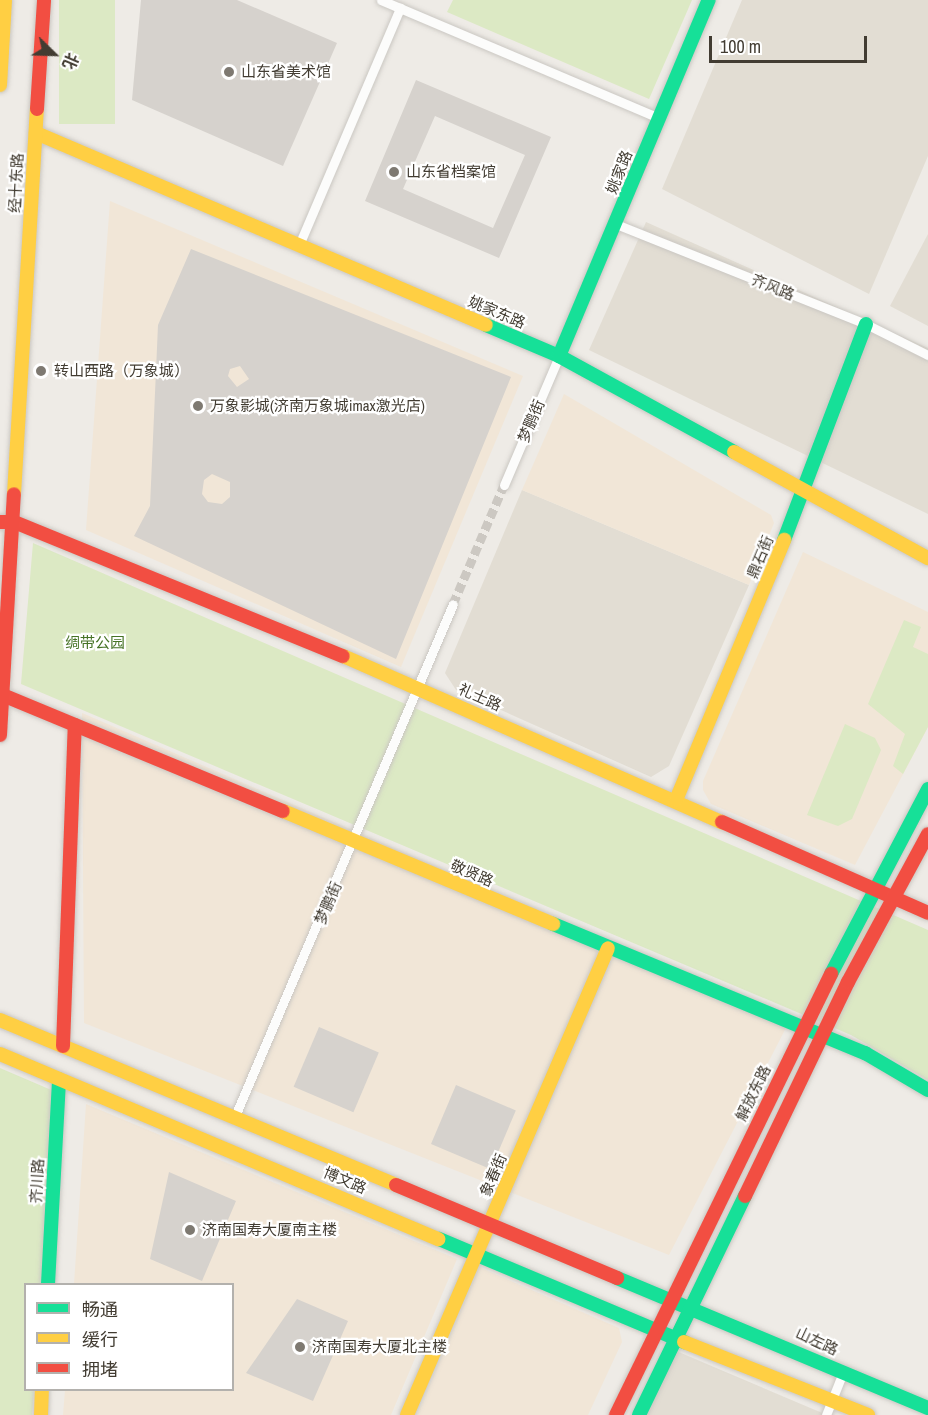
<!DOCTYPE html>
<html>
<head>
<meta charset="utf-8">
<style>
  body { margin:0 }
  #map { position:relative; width:928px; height:1415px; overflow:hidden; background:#eeebe6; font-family:"Archivo Narrow","Noto Sans SC",sans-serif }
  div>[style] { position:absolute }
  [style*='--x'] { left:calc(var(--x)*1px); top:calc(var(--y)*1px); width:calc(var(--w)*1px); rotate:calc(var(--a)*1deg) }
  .residential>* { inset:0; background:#e2ddd3 }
  .commercial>* { inset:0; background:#f1e6d7 }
  .green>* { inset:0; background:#dce9c4; transform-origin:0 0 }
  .building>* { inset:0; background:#d6d2cd; transform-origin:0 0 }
  .street-tunnel>* { height:9px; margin-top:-4.5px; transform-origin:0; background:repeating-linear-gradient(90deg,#ccc8c2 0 9px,transparent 0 13.5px) }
  .roads { filter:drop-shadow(0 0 2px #cac7c2) drop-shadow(0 0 2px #cac7c2) }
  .street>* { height:9px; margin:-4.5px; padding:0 4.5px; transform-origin:4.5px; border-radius:4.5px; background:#fcfcfb }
  .fast>* { height:14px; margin:-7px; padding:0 7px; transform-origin:7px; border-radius:7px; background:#16e098 }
  .slow>* { height:14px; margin:-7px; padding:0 7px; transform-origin:7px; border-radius:7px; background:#ffcf43 }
  .jam>* { height:14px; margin:-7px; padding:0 7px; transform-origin:7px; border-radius:7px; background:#f24e42 }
  .dots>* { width:16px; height:16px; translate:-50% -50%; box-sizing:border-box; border:3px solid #fff; border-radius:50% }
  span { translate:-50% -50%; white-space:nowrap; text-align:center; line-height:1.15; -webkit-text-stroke:4.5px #fff; paint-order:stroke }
  .poi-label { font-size:15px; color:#423c32 }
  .left { translate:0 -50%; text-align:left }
  .street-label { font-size:15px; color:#423c32 }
  .park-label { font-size:15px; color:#467326 }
  .legend { position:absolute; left:24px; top:1283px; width:210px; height:108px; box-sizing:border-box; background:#fff; border:2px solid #b3b1ad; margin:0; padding:8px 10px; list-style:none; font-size:18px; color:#423c32 }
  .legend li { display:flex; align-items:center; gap:12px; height:30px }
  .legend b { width:30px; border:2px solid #b3b1ad }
  .north { position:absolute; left:24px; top:24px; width:60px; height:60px; -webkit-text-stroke:4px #fff; paint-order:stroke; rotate:113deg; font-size:16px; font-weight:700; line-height:24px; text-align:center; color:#423c32 }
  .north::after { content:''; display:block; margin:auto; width:21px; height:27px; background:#423c32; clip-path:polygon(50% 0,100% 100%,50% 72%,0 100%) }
  .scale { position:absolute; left:709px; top:36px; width:158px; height:27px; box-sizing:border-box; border:3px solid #423c32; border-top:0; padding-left:8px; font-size:18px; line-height:21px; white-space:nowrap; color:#423c32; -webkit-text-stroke:4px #fff; paint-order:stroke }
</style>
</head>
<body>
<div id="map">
  <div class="residential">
    <i style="clip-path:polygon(742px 0,928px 0,928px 156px,869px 294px,662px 189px)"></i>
    <i style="clip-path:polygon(646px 222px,928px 348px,928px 514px,589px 350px)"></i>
    <i style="clip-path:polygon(928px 234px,928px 326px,890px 306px)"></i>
    <i style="clip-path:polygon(522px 490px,749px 585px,669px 766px,651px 777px,456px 690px,445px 673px)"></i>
    <i style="clip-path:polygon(674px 1350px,827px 1415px,640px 1415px)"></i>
  </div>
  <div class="commercial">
    <i style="clip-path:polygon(110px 201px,523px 376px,401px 667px,86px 530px)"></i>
    <i style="clip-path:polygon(564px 394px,771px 515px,774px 523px,749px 585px,522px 490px)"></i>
    <i style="clip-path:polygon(803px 552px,928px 612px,928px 727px,855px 865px,711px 804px,703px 790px,703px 781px)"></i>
    <i style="clip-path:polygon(82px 713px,790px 1020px,669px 1255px,84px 1023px)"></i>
    <i style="clip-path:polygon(86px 1104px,457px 1259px,391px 1415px,63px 1415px,65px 1390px,232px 1390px,232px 1284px,74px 1284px)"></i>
    <i style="clip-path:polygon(479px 1267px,619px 1328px,622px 1342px,588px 1415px,417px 1415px)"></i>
  </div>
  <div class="green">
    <i style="left:59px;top:0;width:56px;height:124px"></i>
    <i style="clip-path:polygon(453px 0,692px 0,649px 99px,447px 12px)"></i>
    <i style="clip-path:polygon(33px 543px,928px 930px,928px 1080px,851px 1035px,21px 684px)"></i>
    <i style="clip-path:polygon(904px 620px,921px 627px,913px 647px,928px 654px,928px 727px,903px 774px,893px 766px,905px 734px,868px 704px)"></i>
    <i style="clip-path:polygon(845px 724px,875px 738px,881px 750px,852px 819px,838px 826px,807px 815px)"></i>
    <i style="clip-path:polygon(0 1068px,63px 1095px,45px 1284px,26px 1284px,26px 1390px,34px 1390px,32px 1415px,0 1415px)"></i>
  </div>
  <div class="building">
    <i style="clip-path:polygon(141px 0,237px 0,337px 43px,283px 166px,132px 100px)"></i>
    <i style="clip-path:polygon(evenodd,416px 80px,551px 137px,499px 258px,365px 201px,416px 80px,435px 116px,525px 155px,493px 228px,403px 189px,435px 116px)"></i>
    <i style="clip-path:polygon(evenodd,191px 249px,511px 377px,396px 659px,134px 536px,150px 506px,158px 325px,191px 249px,240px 366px,249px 379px,237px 387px,228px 376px,230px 369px,240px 366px,191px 249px,212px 474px,230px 482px,230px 497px,222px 504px,208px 502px,202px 494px,204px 480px,212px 474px)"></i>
    <i style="left:319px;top:1027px;width:65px;height:65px;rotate:23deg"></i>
    <i style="left:456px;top:1085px;width:65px;height:64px;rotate:23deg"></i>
    <i style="clip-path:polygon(169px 1172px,236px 1201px,202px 1281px,150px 1259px)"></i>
    <i style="clip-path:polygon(297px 1299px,348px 1321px,313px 1401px,246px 1373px)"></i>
  </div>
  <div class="street-tunnel">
    <i style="--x:453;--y:604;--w:129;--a:-66.8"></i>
  </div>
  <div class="roads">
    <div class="street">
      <i style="--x:381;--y:0;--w:302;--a:23"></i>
      <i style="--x:616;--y:224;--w:269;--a:21.8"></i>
      <i style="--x:866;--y:324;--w:69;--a:26.6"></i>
      <i style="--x:299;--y:245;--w:258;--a:-66.9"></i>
      <i style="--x:504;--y:485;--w:140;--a:-66.9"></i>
      <i style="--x:235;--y:1116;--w:556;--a:-66.94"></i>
      <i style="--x:826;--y:1415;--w:46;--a:-68.4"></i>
    </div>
    <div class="fast">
      <i style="--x:486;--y:325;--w:79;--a:23"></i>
      <i style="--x:559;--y:356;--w:200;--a:28.7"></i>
      <i style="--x:559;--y:356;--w:386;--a:-67.2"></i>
      <i style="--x:784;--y:540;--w:231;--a:-69.2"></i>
      <i style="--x:553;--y:924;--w:338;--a:22.5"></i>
      <i style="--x:865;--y:1053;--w:73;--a:30.4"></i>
      <i style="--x:831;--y:974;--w:209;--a:-62.3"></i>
      <i style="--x:439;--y:1239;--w:266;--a:22.8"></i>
      <i style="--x:617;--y:1278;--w:337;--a:22.7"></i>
      <i style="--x:48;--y:1284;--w:205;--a:-86.9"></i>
      <i style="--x:639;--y:1415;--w:243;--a:-64.2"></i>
    </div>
    <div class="slow">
      <i style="--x:0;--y:85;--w:85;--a:-86.6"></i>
      <i style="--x:36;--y:133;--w:489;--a:23.1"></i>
      <i style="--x:734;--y:452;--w:221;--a:28.7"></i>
      <i style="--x:14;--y:494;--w:386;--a:-86.6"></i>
      <i style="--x:343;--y:656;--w:414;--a:23.7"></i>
      <i style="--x:676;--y:800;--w:282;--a:-67.4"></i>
      <i style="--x:283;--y:811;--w:293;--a:22.7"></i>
      <i style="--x:0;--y:1020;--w:429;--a:22.6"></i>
      <i style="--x:0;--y:1054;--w:476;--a:22.9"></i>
      <i style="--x:684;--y:1342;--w:198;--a:21.6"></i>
      <i style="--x:41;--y:1415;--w:25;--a:-88"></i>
      <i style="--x:407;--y:1415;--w:508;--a:-66.71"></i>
    </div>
    <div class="jam">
      <i style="--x:37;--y:109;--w:109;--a:-86.3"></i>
      <i style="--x:0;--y:522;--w:14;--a:0"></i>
      <i style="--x:14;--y:522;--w:355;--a:22.2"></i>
      <i style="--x:0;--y:694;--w:306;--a:22.5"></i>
      <i style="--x:0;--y:735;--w:241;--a:-86.7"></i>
      <i style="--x:722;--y:822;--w:225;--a:23.8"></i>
      <i style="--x:63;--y:1046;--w:321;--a:-87.9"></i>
      <i style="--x:396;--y:1185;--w:240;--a:22.8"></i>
      <i style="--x:745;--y:1196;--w:237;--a:-64.3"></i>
      <i style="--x:848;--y:982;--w:168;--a:-61.6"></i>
      <i style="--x:616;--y:1415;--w:491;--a:-64"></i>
    </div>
  </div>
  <div class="dots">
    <i style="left:229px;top:72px;background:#7e7971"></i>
    <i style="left:394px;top:172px;background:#7e7971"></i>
    <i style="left:41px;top:371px;background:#7e7971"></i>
    <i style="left:198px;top:406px;background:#7e7971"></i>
    <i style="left:190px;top:1230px;background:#7e7971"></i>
    <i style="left:300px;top:1347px;background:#7e7971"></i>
  </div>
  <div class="poi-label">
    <span class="left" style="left:241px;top:72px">山东省美术馆</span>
    <span class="left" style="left:406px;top:172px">山东省档案馆</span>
    <span class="left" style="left:54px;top:371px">转山西路（万象城）</span>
    <span class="left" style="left:210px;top:406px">万象影城(济南万象城imax激光店)</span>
    <span class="left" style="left:202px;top:1230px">济南国寿大厦南主楼</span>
    <span class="left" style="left:312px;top:1347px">济南国寿大厦北主楼</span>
  </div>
  <div class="street-label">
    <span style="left:619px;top:172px;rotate:-68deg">姚家路</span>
    <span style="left:16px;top:183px;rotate:-87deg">经十东路</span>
    <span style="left:773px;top:287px;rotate:22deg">齐风路</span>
    <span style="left:497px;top:312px;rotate:23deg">姚家东路</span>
    <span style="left:531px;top:421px;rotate:-67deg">梦鹏街</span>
    <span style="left:760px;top:557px;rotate:-67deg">鼎石街</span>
    <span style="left:480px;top:697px;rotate:24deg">礼士路</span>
    <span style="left:472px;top:873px;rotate:23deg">敬贤路</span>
    <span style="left:328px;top:903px;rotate:-66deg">梦鹏街</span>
    <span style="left:753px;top:1093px;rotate:-64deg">解放东路</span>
    <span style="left:493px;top:1175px;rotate:-67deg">象春街</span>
    <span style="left:345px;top:1180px;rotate:23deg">博文路</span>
    <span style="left:37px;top:1181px;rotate:-87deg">齐川路</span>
    <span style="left:817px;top:1341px;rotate:25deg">山左路</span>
  </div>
  <div class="park-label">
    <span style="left:95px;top:643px">绸带公园</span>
  </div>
  <ul class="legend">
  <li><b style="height:8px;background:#16e098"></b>畅通</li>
  <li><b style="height:8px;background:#ffcf43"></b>缓行</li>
  <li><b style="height:8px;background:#f24e42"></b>拥堵</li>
  </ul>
  <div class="north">北</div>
  <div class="scale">100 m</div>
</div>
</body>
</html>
